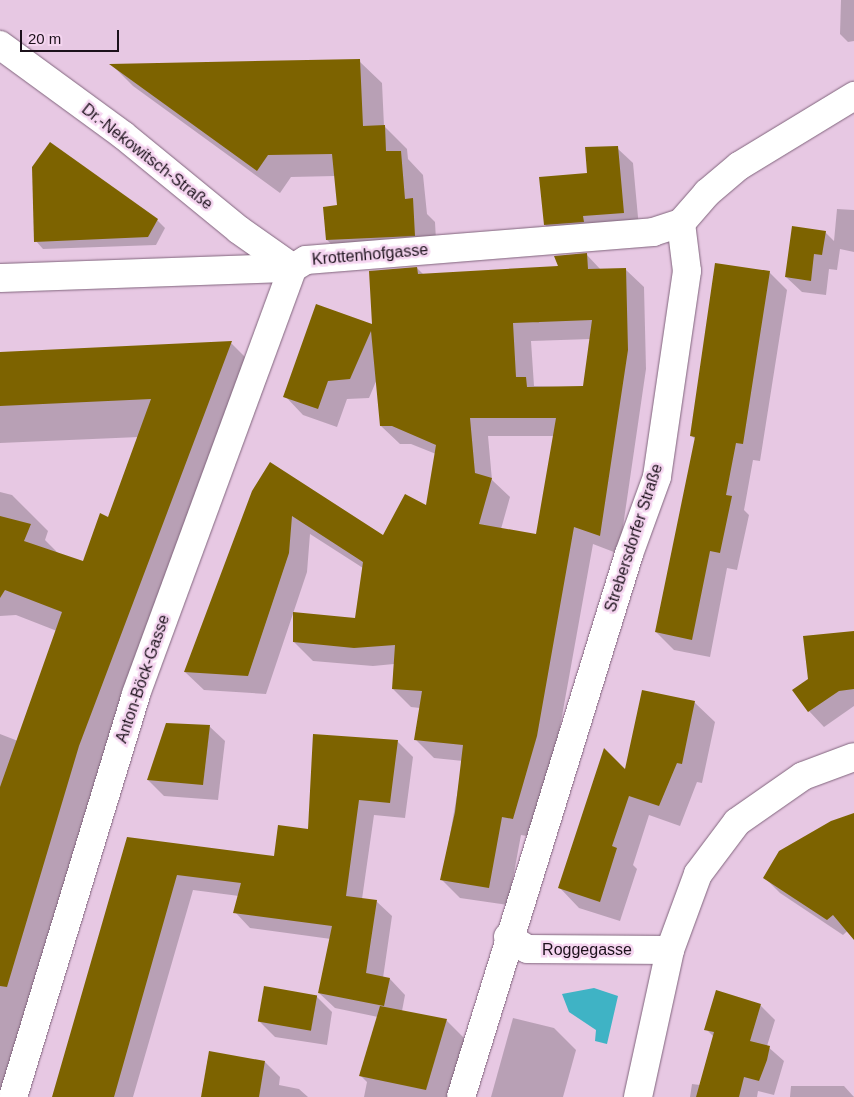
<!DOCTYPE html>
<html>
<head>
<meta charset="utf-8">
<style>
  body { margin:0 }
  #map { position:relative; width:854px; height:1097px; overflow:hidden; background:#e7c8e3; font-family:Arial,sans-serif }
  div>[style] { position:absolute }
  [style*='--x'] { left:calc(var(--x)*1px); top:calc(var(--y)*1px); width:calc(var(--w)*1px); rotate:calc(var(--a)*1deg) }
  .water>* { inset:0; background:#3fb3c5 }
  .shadow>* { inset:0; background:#0003 }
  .building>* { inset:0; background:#7d6300; transform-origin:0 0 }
  .roads { filter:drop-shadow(0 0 1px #81657d) drop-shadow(0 0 1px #81657d) }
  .minor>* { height:28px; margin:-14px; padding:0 14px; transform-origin:14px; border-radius:14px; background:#fff }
  .tertiary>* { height:28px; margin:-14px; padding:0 14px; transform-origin:14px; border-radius:14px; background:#fff }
  .secondary>* { height:28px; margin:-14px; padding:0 14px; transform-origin:14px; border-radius:14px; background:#fff }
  span { translate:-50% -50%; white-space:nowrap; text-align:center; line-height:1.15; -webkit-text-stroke:5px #f5d5f0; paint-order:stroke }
  .street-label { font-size:16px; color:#1c111b }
  .scale { position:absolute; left:20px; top:30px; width:99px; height:22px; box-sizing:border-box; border:2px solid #1c111b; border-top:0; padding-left:6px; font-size:15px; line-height:18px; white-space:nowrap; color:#1c111b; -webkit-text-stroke:4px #f5d5f0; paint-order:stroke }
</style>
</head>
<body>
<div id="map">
  <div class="water">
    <i style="clip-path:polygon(594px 988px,618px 996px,607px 1044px,595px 1041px,596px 1030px,569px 1012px,562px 994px)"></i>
  </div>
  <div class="shadow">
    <i style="clip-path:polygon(841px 0,854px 0,854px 41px,848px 42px,840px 34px)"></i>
    <i style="clip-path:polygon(359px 61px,382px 83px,384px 126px,407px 149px,408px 159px,423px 175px,427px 214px,435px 222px,437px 258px,350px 262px,327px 240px,338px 206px,335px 176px,291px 177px,280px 193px,133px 86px,112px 65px)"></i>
    <i style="clip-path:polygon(617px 148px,633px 163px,639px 228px,561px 240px,545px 225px,588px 174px)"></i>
    <i style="clip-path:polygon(837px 209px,854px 210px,854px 252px,840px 249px,837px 270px,829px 269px,826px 295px,802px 292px,786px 277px,825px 232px,834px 241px)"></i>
    <i style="clip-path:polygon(157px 220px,165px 228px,156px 245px,43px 249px,36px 241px)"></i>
    <i style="clip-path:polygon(evenodd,586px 254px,601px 270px,625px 269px,644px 287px,646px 369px,619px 554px,593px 544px,555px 755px,532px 837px,521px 835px,508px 905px,460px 898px,442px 880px,463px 761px,434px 758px,415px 739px,420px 708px,411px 707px,393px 689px,394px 664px,373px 666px,313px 661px,294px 642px,356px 619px,363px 568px,310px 534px,307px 572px,266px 694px,204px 690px,185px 672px,253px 492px,384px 536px,427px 507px,436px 454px,411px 444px,400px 444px,381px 426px,377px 379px,369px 398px,347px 399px,337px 427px,303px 415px,285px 396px,373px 326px,417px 268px,424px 275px,559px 267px,586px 254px,591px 339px,584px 388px,534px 386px,531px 341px,591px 339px,586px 254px,488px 436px,554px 436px,537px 535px,501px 529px,510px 497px,492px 480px,488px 436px)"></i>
    <i style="clip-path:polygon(769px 272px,787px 290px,760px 461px,753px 460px,744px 510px,749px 515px,737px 570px,727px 568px,710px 657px,674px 650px,656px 632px,696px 440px,691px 435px)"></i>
    <i style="clip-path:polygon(231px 343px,267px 379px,0 1097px,0 734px,18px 741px,57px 631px,16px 615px,0 616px,0 492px,12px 495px,48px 531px,45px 540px,59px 554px,83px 562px,108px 519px,139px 437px,0 443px,0 353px)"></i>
    <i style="clip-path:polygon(854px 631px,854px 706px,824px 727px,809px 711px,809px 679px)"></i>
    <i style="clip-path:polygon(694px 702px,715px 722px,702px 783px,697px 782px,680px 826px,649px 815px,633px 865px,637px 869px,620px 921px,579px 908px,559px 887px,626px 771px)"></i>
    <i style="clip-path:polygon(209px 726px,225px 741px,218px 800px,164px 796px,148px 780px)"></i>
    <i style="clip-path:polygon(397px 741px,413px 757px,405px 818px,374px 815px,362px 899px,376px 901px,392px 916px,383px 978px,390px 979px,405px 995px,402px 1011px,446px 1020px,465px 1039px,448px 1097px,364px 1097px,367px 1082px,360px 1075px,378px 1017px,335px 1008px,319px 993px,331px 939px,250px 928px,235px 912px,239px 896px,193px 890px,133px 1097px,53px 1097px,128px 838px,275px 857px,309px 830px)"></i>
    <i style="clip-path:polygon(854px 815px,854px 925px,843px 935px,780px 893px,765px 878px)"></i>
    <i style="clip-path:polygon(317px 997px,332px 1012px,327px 1045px,275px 1037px,259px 1021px)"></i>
    <i style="clip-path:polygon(760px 1005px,775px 1020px,767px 1046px,784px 1061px,774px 1095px,758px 1091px,757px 1097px,690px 1097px,692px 1084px,700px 1085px,714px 1037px,706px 1029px)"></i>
    <i style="clip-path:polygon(513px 1018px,554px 1028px,576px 1050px,563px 1097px,491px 1097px)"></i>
    <i style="clip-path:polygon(265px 1062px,280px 1077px,279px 1085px,299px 1089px,308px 1097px,203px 1097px)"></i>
    <i style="clip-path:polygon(791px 1086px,844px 1086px,854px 1097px,790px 1097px)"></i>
  </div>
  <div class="building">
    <i style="clip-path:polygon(360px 59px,363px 126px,385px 125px,386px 151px,401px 151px,405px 199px,413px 198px,415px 236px,326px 240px,323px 207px,337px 205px,332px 154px,268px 155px,257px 171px,109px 64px)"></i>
    <i style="clip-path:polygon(50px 142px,158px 219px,148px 237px,34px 242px,32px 167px)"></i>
    <i style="clip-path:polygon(618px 146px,624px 213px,583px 216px,584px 222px,544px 225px,539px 177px,587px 173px,585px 147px)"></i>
    <i style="clip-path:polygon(792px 226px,826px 231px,822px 255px,814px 254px,811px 281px,785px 277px)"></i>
    <i style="clip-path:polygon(evenodd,587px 253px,588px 269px,626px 268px,628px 350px,600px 536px,574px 527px,537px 736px,513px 819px,502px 817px,489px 888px,440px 880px,455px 812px,463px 745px,414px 740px,422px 691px,392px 689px,395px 645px,354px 648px,293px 642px,293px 612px,355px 618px,363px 562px,292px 516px,289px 553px,248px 676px,184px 672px,252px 491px,270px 462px,383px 535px,405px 494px,426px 505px,436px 445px,392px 426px,380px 426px,371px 331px,350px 379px,328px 381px,318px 409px,283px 397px,316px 304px,372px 324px,369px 271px,417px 267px,418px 274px,558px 266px,554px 256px,587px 253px,592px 320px,583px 386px,527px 387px,526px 377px,516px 377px,513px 323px,592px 320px,587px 253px,470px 418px,556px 418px,536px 534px,479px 524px,492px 478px,475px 473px,470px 418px)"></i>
    <i style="clip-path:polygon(715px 263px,770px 271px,743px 444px,736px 443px,726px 495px,732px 496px,720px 553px,710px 551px,692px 640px,655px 632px,695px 437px,690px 436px)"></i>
    <i style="clip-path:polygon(232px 341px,79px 746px,7px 987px,0 986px,0 787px,62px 612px,5px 590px,0 598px,0 516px,31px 524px,24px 541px,83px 561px,100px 513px,108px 517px,151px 399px,0 406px,0 352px)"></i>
    <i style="clip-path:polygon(854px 631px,854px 689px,839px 691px,808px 712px,792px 690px,808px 679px,803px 636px)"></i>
    <i style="clip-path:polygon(642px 690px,695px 701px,682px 764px,677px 763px,659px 806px,629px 796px,612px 846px,617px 848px,600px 902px,558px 888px,604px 748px,625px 769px)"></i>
    <i style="clip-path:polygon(166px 723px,210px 725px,203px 785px,147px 780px)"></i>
    <i style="clip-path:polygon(313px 734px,398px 740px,390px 803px,359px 800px,346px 896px,377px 900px,366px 973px,390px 978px,384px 1006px,318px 993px,332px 926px,233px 913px,241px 883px,177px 875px,114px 1097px,52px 1097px,127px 837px,274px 856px,278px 825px,308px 829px)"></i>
    <i style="clip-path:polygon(854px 813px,854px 940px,833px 915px,827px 920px,763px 878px,779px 851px,831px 821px)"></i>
    <i style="left:264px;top:986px;width:54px;height:36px;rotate:10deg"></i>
    <i style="clip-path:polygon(716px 990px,761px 1004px,750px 1041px,770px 1046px,767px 1060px,759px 1081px,744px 1077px,739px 1097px,696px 1097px,714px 1032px,704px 1030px)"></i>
    <i style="clip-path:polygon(380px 1006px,447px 1019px,426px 1090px,359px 1076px)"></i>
    <i style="clip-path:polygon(209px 1051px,265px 1061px,259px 1097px,201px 1097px)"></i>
  </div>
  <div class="roads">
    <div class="minor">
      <i style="--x:0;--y:278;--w:293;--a:-2"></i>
      <i style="--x:508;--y:937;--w:22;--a:32"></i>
      <i style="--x:527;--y:949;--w:143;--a:0.4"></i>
      <i style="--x:638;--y:1097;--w:150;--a:-77.7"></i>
      <i style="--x:670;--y:950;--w:81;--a:-69.8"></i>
      <i style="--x:698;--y:874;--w:65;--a:-53.1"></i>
      <i style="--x:737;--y:822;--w:80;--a:-34.9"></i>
      <i style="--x:803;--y:776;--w:54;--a:-20.4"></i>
    </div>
    <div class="tertiary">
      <i style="--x:681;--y:223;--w:40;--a:-49"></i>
      <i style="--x:707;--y:193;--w:42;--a:-40.2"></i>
      <i style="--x:739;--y:166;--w:135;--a:-31.3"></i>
    </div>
    <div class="secondary">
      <i style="--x:0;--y:45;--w:152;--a:36.2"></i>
      <i style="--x:123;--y:135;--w:150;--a:39.3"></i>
      <i style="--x:239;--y:230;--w:66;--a:35.1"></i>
      <i style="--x:293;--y:268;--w:15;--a:-32"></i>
      <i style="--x:306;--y:260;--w:348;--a:-4.6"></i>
      <i style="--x:653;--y:232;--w:29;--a:-18"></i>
      <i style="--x:681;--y:223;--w:48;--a:82.9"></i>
      <i style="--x:687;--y:271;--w:208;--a:98.3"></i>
      <i style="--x:657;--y:477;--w:82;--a:110"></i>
      <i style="--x:629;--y:554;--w:568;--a:107.19"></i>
      <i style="--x:13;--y:1097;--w:421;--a:-73"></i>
      <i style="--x:136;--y:694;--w:454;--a:-69.8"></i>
    </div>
  </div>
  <div class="street-label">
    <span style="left:147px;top:157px;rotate:38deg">Dr.-Nekowitsch-Straße</span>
    <span style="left:370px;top:255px;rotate:-5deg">Krottenhofgasse</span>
    <span style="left:634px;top:538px;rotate:-72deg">Strebersdorfer Straße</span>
    <span style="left:143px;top:679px;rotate:-71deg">Anton-Böck-Gasse</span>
    <span style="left:587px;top:950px">Roggegasse</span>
  </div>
  <div class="scale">20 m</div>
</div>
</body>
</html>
